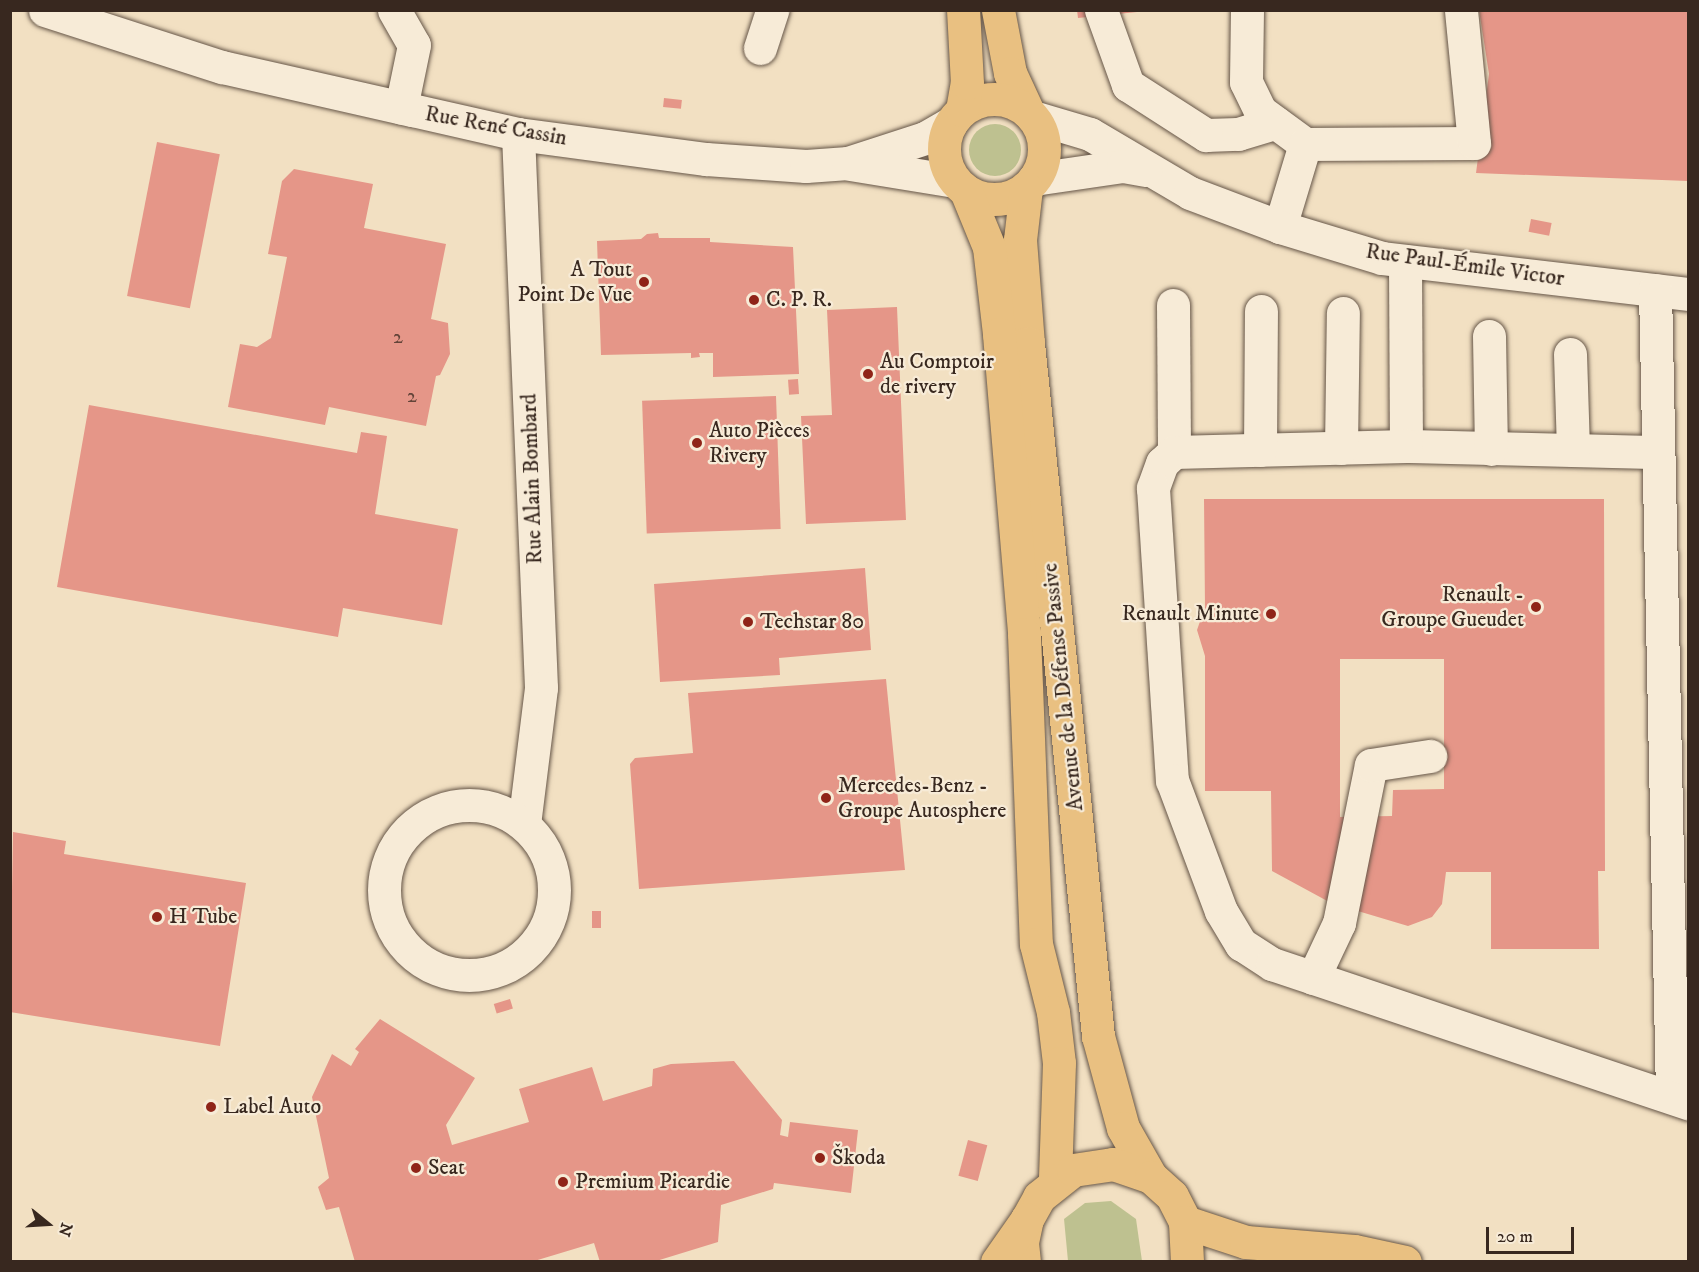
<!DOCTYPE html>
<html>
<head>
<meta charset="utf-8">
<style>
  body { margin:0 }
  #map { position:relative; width:1699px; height:1272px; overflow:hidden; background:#f2e0c2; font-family:"IM FELL DW Pica",serif }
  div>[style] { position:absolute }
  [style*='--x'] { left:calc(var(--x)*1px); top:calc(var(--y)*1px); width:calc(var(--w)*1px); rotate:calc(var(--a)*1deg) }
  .green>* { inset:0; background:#bec190 }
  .round { border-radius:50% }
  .building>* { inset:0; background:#e59688; transform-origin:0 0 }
  .roads { filter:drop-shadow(0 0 2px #665648) drop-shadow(0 0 2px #665648) }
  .minor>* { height:33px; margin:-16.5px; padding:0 16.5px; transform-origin:16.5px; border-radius:16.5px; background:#f7ebd7 }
  .minor>.ring { margin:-16.5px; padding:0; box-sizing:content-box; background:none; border:33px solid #f7ebd7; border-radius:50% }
  .major>* { height:33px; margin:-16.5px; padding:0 16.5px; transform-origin:16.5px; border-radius:16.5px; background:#e9c081 }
  .major>.ring { margin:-16.5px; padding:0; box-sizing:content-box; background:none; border:33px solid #e9c081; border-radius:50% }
  .highway>* { height:33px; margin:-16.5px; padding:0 16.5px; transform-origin:16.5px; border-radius:16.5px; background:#e9c081 }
  .dots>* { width:16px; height:16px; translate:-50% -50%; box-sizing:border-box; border:3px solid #f7ebd7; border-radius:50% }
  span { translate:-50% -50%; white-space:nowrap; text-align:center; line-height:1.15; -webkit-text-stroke:4.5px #f7ebd7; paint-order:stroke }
  .number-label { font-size:20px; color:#634439 }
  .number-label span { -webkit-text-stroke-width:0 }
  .street-label { font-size:22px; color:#38281f }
  .poi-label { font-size:22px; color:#38281f }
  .right { translate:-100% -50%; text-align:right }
  .left { translate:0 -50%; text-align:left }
  .frame { position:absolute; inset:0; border:12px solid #38281f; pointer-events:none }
  .north { position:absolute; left:18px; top:1194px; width:60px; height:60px; -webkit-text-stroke:4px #f7ebd7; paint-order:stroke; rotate:108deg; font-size:16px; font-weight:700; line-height:24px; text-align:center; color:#38281f }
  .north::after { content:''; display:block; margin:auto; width:21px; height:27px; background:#38281f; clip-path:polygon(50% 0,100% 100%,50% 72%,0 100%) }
  .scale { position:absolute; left:1486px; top:1227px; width:88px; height:27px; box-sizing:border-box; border:3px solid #38281f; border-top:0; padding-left:8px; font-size:18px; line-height:21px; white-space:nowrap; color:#38281f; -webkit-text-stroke:4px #f7ebd7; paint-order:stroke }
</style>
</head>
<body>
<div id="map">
  <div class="green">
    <i class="round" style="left:969px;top:124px;width:52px;height:52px"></i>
    <i style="clip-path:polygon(1111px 1201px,1136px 1219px,1142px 1261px,1068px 1261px,1064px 1219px,1085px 1203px)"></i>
  </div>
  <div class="building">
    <i style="clip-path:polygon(1077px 10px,1136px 10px,1137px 12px,1078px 18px)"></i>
    <i style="clip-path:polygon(1479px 10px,1688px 10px,1688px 181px,1476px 173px,1489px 74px)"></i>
    <i style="left:664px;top:98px;width:18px;height:9px;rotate:6deg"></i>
    <i style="left:157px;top:142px;width:64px;height:157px;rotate:11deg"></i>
    <i style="clip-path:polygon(294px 169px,373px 184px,364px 228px,446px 244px,431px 319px,448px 323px,450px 354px,440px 375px,436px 376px,426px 426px,329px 407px,325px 425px,228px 407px,240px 344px,257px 347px,271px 338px,287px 257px,268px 254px,282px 181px)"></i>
    <i style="left:1531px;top:219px;width:21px;height:13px;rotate:11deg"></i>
    <i style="clip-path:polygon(658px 233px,659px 238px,710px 238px,710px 242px,793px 247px,799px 374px,713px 377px,713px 353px,699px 353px,700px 357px,691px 358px,691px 353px,601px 355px,597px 241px,641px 239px,647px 234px)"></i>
    <i style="clip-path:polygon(897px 307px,906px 520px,806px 524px,801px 416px,832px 415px,827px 310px)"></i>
    <i style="left:798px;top:379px;width:15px;height:10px;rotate:86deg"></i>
    <i style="left:776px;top:396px;width:133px;height:134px;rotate:88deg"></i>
    <i style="clip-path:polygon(89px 405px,357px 453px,361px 432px,387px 436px,375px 514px,458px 529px,442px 625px,343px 608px,338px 637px,57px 587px)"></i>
    <i style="clip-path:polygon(evenodd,1204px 499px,1604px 499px,1605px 871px,1598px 871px,1599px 949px,1491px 949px,1491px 872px,1446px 872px,1442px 904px,1432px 917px,1408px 926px,1331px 903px,1272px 871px,1271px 791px,1205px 791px,1205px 656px,1197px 630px,1205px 607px,1204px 499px,1340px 659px,1444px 659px,1444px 789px,1393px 790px,1392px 816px,1340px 817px,1340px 659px)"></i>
    <i style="clip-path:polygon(865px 568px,871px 650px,779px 658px,780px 675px,660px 682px,654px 584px)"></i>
    <i style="clip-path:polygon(886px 679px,905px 870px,639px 889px,630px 764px,635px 758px,693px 753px,688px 693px)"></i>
    <i style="clip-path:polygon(13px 832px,66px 841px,64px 854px,246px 883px,220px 1046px,10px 1012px)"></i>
    <i style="left:592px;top:911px;width:9px;height:17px"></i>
    <i style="left:510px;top:999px;width:10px;height:17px;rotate:73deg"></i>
    <i style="clip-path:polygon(380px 1019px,475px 1078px,446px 1125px,452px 1145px,529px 1122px,519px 1089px,592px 1067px,603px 1101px,652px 1086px,653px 1069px,671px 1064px,734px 1061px,782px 1120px,780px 1135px,788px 1137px,790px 1122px,858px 1130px,851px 1193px,774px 1183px,773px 1189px,721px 1205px,718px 1242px,653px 1262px,600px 1262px,594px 1243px,531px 1262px,355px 1262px,339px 1207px,326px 1210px,318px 1187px,329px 1178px,312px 1097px,332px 1054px,351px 1066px,359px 1052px,355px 1049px)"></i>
    <i style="left:968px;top:1140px;width:20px;height:37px;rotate:15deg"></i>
  </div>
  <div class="roads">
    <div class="minor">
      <i style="--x:45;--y:10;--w:186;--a:17.9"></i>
      <i style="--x:222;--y:67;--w:195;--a:12.8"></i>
      <i style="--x:412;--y:110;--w:109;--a:12.8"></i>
      <i style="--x:518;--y:134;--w:190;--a:7.6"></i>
      <i style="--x:706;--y:159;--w:100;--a:4"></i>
      <i style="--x:806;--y:166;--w:42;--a:-4.1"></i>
      <i style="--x:848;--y:163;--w:81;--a:-18"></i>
      <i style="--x:925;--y:138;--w:30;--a:-30"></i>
      <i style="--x:394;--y:10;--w:40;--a:60.3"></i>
      <i style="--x:414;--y:45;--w:64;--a:101.7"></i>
      <i style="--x:1101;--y:10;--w:80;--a:70.2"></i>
      <i style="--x:1128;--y:85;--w:93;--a:32.7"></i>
      <i style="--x:1206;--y:135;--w:32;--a:-2"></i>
      <i style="--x:1238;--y:134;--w:39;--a:-17"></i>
      <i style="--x:1247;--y:10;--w:72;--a:90.8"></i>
      <i style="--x:1246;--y:82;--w:32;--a:64"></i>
      <i style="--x:1260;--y:111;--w:56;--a:36.3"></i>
      <i style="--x:1305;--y:144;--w:87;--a:106.8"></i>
      <i style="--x:760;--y:48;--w:40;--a:-72"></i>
      <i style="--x:1033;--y:117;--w:59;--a:16.6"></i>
      <i style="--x:1090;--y:134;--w:116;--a:30.5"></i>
      <i style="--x:1190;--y:193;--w:96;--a:20.7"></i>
      <i style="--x:1280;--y:227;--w:107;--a:16.9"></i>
      <i style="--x:1382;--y:258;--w:308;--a:6.7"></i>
      <i style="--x:518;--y:134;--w:554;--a:87.62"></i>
      <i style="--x:541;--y:688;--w:137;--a:97.1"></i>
      <i style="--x:1305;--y:144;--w:169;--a:-0.3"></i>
      <i style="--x:1474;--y:143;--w:134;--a:-95.6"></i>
      <i style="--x:850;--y:164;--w:106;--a:9.2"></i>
      <i style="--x:1034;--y:179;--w:90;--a:-8.3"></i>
      <i style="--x:1123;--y:166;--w:23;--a:10"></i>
      <i style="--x:1405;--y:261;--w:185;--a:89.7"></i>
      <i style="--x:1406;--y:446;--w:250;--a:1.4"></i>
      <i style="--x:1655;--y:290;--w:807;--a:88.79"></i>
      <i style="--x:1173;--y:305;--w:147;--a:89.6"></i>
      <i style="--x:1489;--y:336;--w:113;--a:89"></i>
      <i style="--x:1570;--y:354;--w:96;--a:88.2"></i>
      <i style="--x:1406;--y:446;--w:232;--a:178.5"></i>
      <i style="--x:1174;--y:452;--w:16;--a:137"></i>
      <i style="--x:1162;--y:463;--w:27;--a:110"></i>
      <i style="--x:1153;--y:488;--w:293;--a:86.3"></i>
      <i style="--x:1172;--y:780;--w:140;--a:69.5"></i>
      <i style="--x:1221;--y:911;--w:39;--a:59"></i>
      <i style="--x:1241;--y:944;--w:37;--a:33"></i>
      <i style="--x:1272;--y:964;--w:439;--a:18.5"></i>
      <i style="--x:1341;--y:448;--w:135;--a:-89.2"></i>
      <i style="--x:1260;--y:450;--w:139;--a:-89.6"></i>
      <i class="ring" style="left:384px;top:805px;width:137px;height:137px"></i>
      <i style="--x:1313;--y:978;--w:61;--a:-64.7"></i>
      <i style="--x:1339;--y:923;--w:161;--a:-78.6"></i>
      <i style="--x:1371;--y:765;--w:60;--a:-8.7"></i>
    </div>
    <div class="major">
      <i style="--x:998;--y:10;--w:64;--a:79.2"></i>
      <i style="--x:1010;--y:73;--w:43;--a:65.2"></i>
      <i class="ring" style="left:944px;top:99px;width:67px;height:67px"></i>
      <i style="--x:962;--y:110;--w:27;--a:-80"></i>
      <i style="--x:967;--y:83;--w:73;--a:-93.1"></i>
      <i style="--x:1026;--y:188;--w:52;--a:96.6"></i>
      <i style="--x:1020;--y:240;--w:103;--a:85.6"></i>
      <i style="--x:1028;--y:343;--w:697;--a:84.23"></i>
      <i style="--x:1098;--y:1036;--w:95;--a:74.8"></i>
      <i style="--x:1123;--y:1128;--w:56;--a:60.3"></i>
      <i style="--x:966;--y:191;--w:61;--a:67.7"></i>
      <i style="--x:989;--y:247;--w:88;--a:83.4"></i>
      <i style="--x:999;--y:334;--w:301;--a:85.2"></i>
      <i style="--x:1024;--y:634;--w:310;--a:87.8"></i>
      <i style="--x:1036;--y:944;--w:70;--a:76"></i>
      <i style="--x:1053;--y:1012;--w:51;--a:83.3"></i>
      <i style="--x:1059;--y:1063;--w:117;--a:92"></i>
      <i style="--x:1024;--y:1262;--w:20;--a:-96"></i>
      <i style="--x:1022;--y:1242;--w:24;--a:-78"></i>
      <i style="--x:1027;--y:1219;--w:25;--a:-61"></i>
      <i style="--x:1039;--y:1197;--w:43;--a:-38.5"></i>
      <i style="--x:1073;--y:1170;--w:40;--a:-8.5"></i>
      <i style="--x:1113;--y:1164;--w:40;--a:18.9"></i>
      <i style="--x:1151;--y:1177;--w:28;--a:42"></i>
      <i style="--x:1172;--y:1196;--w:29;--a:63"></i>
      <i style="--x:1185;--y:1222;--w:40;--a:87.1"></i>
    </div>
    <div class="highway">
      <i style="--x:1185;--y:1222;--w:64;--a:18.2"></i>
      <i style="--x:1246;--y:1242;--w:108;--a:4.8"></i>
      <i style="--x:1354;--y:1251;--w:52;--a:12.2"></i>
      <i style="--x:997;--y:1262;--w:52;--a:-55.1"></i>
    </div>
  </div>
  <div class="dots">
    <i style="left:644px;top:282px;background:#8f2418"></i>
    <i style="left:754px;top:300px;background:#8f2418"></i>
    <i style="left:868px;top:374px;background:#8f2418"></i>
    <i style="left:697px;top:443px;background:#8f2418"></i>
    <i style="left:1536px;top:607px;background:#8f2418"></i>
    <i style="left:1271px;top:614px;background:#8f2418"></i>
    <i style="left:748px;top:622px;background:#8f2418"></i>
    <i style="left:826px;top:798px;background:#8f2418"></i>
    <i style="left:157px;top:917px;background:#8f2418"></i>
    <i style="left:211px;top:1107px;background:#8f2418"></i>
    <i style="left:820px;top:1158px;background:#8f2418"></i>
    <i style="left:416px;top:1168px;background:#8f2418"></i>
    <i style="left:563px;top:1182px;background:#8f2418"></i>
  </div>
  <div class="number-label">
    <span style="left:398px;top:337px">2</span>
    <span style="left:412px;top:396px">2</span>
  </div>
  <div class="street-label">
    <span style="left:496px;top:126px;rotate:10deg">Rue René Cassin</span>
    <span style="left:1465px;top:265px;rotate:8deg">Rue Paul-Émile Victor</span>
    <span style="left:532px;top:479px;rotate:-92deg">Rue Alain Bombard</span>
    <span style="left:1063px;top:687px;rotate:-96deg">Avenue de la Défense Passive</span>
  </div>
  <div class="poi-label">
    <span class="right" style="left:632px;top:282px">A Tout<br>Point De Vue</span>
    <span class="left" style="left:766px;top:300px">C. P. R.</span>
    <span class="left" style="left:880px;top:374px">Au Comptoir<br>de rivery</span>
    <span class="left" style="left:709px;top:443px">Auto Pièces<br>Rivery</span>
    <span class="right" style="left:1524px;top:607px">Renault -<br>Groupe Gueudet</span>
    <span class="right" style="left:1259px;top:614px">Renault Minute</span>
    <span class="left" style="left:760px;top:622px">Techstar 80</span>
    <span class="left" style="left:838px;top:798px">Mercedes-Benz -<br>Groupe Autosphere</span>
    <span class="left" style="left:169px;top:917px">H Tube</span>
    <span class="left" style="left:223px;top:1107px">Label Auto</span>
    <span class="left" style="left:832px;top:1158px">Škoda</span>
    <span class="left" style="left:428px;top:1168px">Seat</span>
    <span class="left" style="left:575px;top:1182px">Premium Picardie</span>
  </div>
  <div class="frame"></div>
  <div class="north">N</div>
  <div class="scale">20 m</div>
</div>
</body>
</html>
